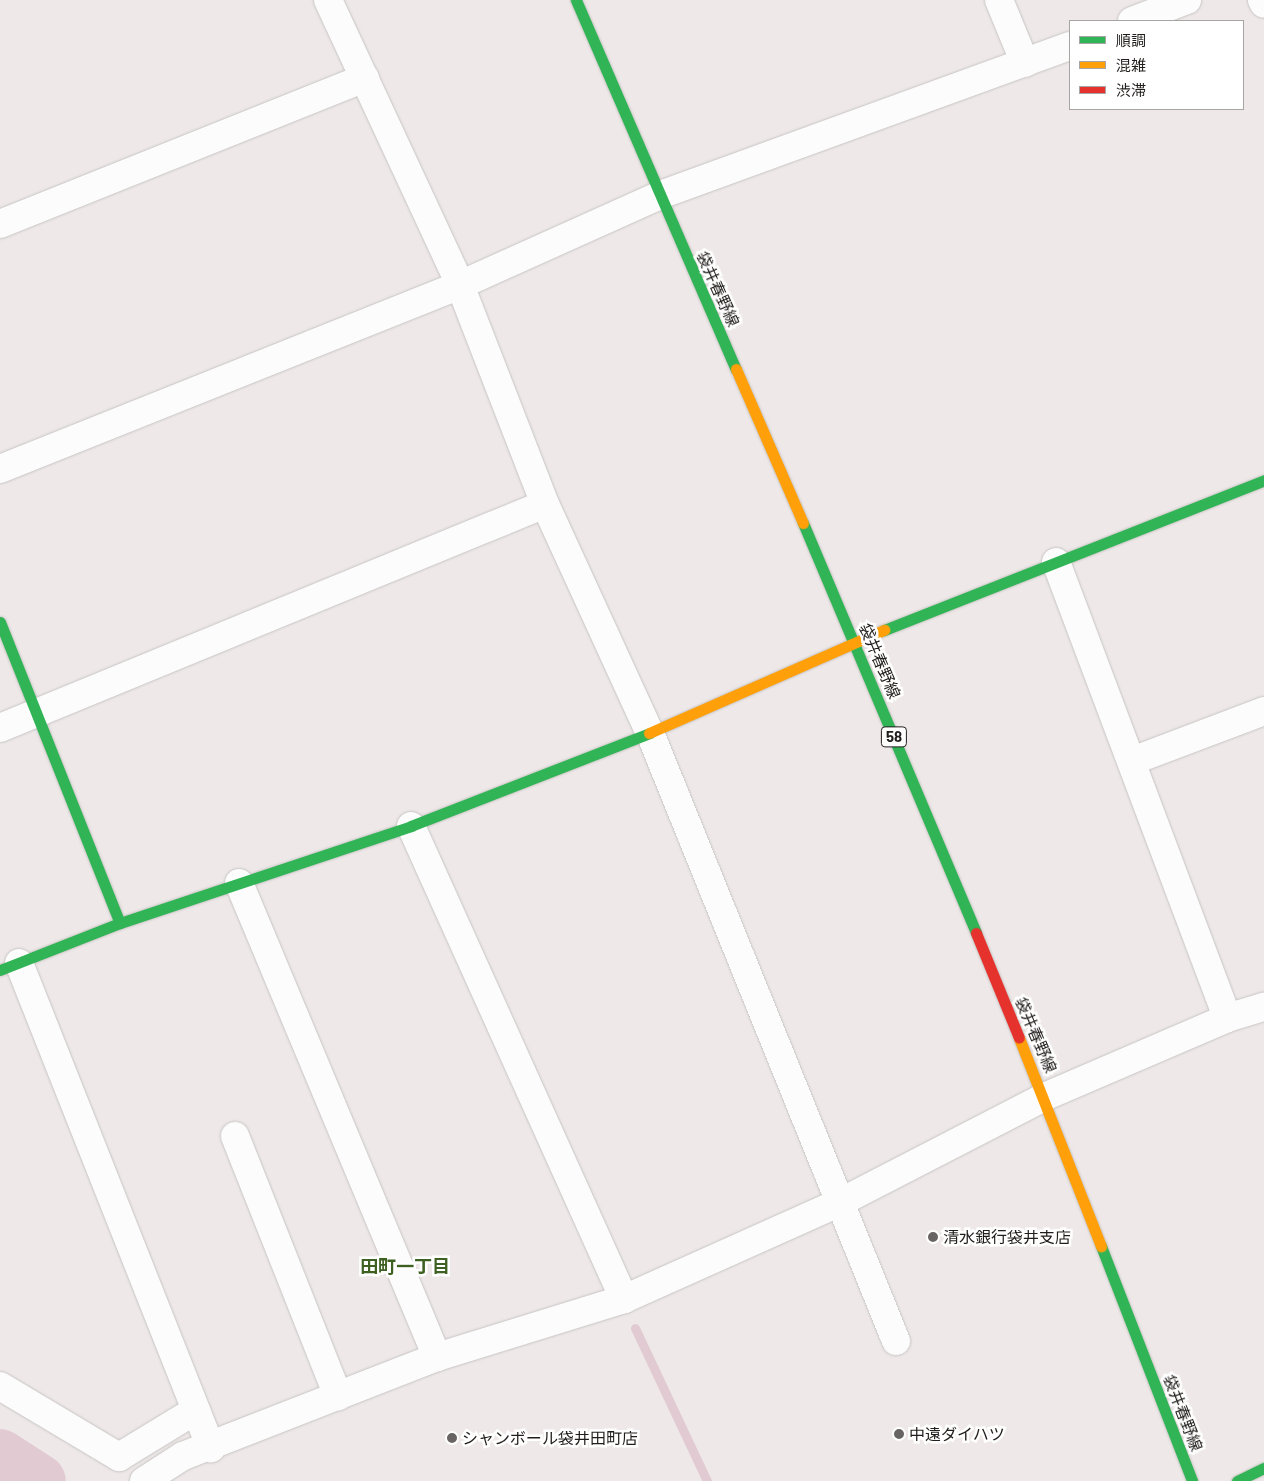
<!DOCTYPE html>
<html>
<head>
<meta charset="utf-8">
<style>
  body { margin:0 }
  #map { position:relative; width:1264px; height:1481px; overflow:hidden; background:#eee9e8; font-family:Barlow,"Noto Sans JP",sans-serif }
  div>[style] { position:absolute }
  [style*='--x'] { left:calc(var(--x)*1px); top:calc(var(--y)*1px); width:calc(var(--w)*1px); rotate:calc(var(--a)*1deg) }
  .green>* { inset:0; background:#ece0d4 }
  .stream>* { height:9px; margin:-4.5px; padding:0 4.5px; transform-origin:4.5px; border-radius:4.5px; background:#e2cad2 }
  .river>* { height:54px; margin:-27px; padding:0 27px; transform-origin:27px; border-radius:27px; background:#e2cad2 }
  .roads { filter:drop-shadow(0 0 1px #c7c4c3) drop-shadow(0 0 1px #c7c4c3) }
  .street>* { height:28px; margin:-14px; padding:0 14px; transform-origin:14px; border-radius:14px; background:#fcfcfc }
  .fast>* { height:11px; margin:-5.5px; padding:0 5.5px; transform-origin:5.5px; border-radius:5.5px; background:#30b455 }
  .slow>* { height:11px; margin:-5.5px; padding:0 5.5px; transform-origin:5.5px; border-radius:5.5px; background:#ff9f0a }
  .jam>* { height:11px; margin:-5.5px; padding:0 5.5px; transform-origin:5.5px; border-radius:5.5px; background:#e5322d }
  .dots>* { width:14px; height:14px; translate:-50% -50%; box-sizing:border-box; border:2px solid #fff; border-radius:50% }
  span { translate:-50% -50%; white-space:nowrap; text-align:center; line-height:1.15; -webkit-text-stroke:5px #fff; paint-order:stroke }
  .shield-label span { padding:1px 4px; background:#fff; border:1px solid; border-radius:4px; -webkit-text-stroke-width:0 }
  .shield-label { font-size:15px; color:#201d1c; font-weight:700 }
  .street-label { font-size:16px; color:#201d1c }
  .poi-label { font-size:16px; color:#201d1c }
  .left { translate:0 -50%; text-align:left }
  .neighbourhood-label { font-size:18px; color:#3e6122; font-weight:700 }
  .legend { position:absolute; left:1069px; top:20px; width:175px; height:90px; box-sizing:border-box; background:#fff; border:1px solid #a6a5a4; margin:0; padding:6px 9px; list-style:none; font-size:15px; color:#201d1c }
  .legend li { display:flex; align-items:center; gap:10px; height:25px }
  .legend b { width:25px; border:1px solid #a6a5a4 }
</style>
</head>
<body>
<div id="map">
  <div class="green">
    <i style="clip-path:polygon(0 1459px,29px 1481px,0 1481px)"></i>
  </div>
  <div class="stream">
    <i style="--x:635;--y:1328;--w:169;--a:64.8"></i>
  </div>
  <div class="river">
    <i style="--x:0;--y:1456;--w:46;--a:32.7"></i>
  </div>
  <div class="roads">
    <div class="street">
      <i style="--x:328;--y:0;--w:314;--a:65.1"></i>
      <i style="--x:460;--y:285;--w:235;--a:68.8"></i>
      <i style="--x:545;--y:504;--w:252;--a:65.4"></i>
      <i style="--x:650;--y:733;--w:656;--a:67.97"></i>
      <i style="--x:999;--y:0;--w:68;--a:67.6"></i>
      <i style="--x:1262;--y:0;--w:4;--a:63"></i>
      <i style="--x:1132;--y:21;--w:59;--a:-20.9"></i>
      <i style="--x:0;--y:224;--w:393;--a:-21.8"></i>
      <i style="--x:0;--y:469;--w:495;--a:-21.8"></i>
      <i style="--x:460;--y:285;--w:219;--a:-24.2"></i>
      <i style="--x:660;--y:195;--w:436;--a:-20"></i>
      <i style="--x:1056;--y:562;--w:487;--a:69.4"></i>
      <i style="--x:0;--y:728;--w:589;--a:-22.34"></i>
      <i style="--x:1132;--y:761;--w:141;--a:-20.7"></i>
      <i style="--x:411;--y:826;--w:519;--a:65.76"></i>
      <i style="--x:239;--y:883;--w:514;--a:67.33"></i>
      <i style="--x:19;--y:963;--w:522;--a:68.4"></i>
      <i style="--x:235;--y:1136;--w:280;--a:68.4"></i>
      <i style="--x:0;--y:1386;--w:139;--a:30.8"></i>
      <i style="--x:119;--y:1457;--w:90;--a:-31.4"></i>
      <i style="--x:144;--y:1481;--w:46;--a:-32.7"></i>
      <i style="--x:183;--y:1456;--w:273;--a:-21.3"></i>
      <i style="--x:437;--y:1357;--w:196;--a:-17.2"></i>
      <i style="--x:624;--y:1299;--w:235;--a:-24.1"></i>
      <i style="--x:839;--y:1203;--w:231;--a:-27.3"></i>
      <i style="--x:1044;--y:1097;--w:199;--a:-23.3"></i>
      <i style="--x:1227;--y:1018;--w:39;--a:-17"></i>
    </div>
    <div class="fast">
      <i style="--x:576;--y:0;--w:402;--a:66.6"></i>
      <i style="--x:803;--y:523;--w:445;--a:67.1"></i>
      <i style="--x:0;--y:622;--w:324;--a:68.3"></i>
      <i style="--x:884;--y:630;--w:409;--a:-21.5"></i>
      <i style="--x:0;--y:970;--w:129;--a:-21.4"></i>
      <i style="--x:120;--y:923;--w:307;--a:-18.4"></i>
      <i style="--x:411;--y:826;--w:256;--a:-21.3"></i>
      <i style="--x:1101;--y:1246;--w:252;--a:68.8"></i>
      <i style="--x:1237;--y:1481;--w:30;--a:-26"></i>
    </div>
    <div class="slow">
      <i style="--x:736;--y:369;--w:168;--a:66.5"></i>
      <i style="--x:649;--y:733;--w:257;--a:-23.7"></i>
      <i style="--x:1019;--y:1038;--w:224;--a:68.5"></i>
    </div>
    <div class="jam">
      <i style="--x:976;--y:933;--w:113;--a:67.7"></i>
    </div>
  </div>
  <div class="dots">
    <i style="left:933px;top:1237px;background:#686463"></i>
    <i style="left:899px;top:1434px;background:#686463"></i>
    <i style="left:452px;top:1438px;background:#686463"></i>
  </div>
  <div class="shield-label">
    <span style="left:894px;top:737px">58</span>
  </div>
  <div class="street-label">
    <span style="left:718px;top:289px;rotate:66deg">袋井春野線</span>
    <span style="left:880px;top:661px;rotate:67deg">袋井春野線</span>
    <span style="left:1036px;top:1035px;rotate:67deg">袋井春野線</span>
    <span style="left:1183px;top:1413px;rotate:69deg">袋井春野線</span>
  </div>
  <div class="poi-label">
    <span class="left" style="left:943px;top:1237px">清水銀行袋井支店</span>
    <span class="left" style="left:909px;top:1434px">中遠ダイハツ</span>
    <span class="left" style="left:462px;top:1438px">シャンボール袋井田町店</span>
  </div>
  <div class="neighbourhood-label">
    <span style="left:405px;top:1266px">田町一丁目</span>
  </div>
  <ul class="legend">
  <li><b style="height:6px;background:#30b455"></b>順調</li>
  <li><b style="height:6px;background:#ff9f0a"></b>混雑</li>
  <li><b style="height:6px;background:#e5322d"></b>渋滞</li>
  </ul>
</div>
</body>
</html>
